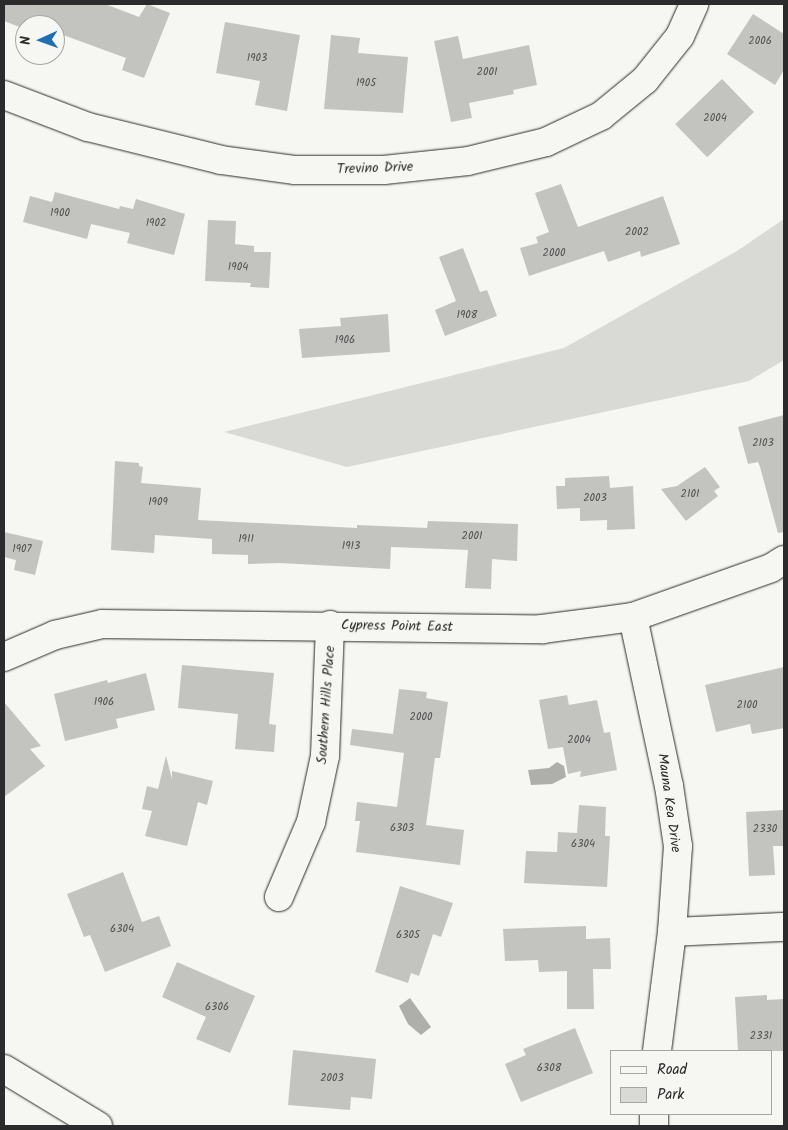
<!DOCTYPE html>
<html>
<head>
<meta charset="utf-8">
<style>
  body { margin:0 }
  #map { position:relative; width:788px; height:1130px; overflow:hidden; background:#f6f6f2; font-family:Kalam,sans-serif }
  div>[style] { position:absolute }
  [style*='--x'] { left:calc(var(--x)*1px); top:calc(var(--y)*1px); width:calc(var(--w)*1px); rotate:calc(var(--a)*1deg) }
  .green>* { inset:0; background:#d9d9d5 }
  .water>* { inset:0; background:#aeaeab }
  .building>* { inset:0; background:#c3c3c0; transform-origin:0 0 }
  .roads { filter:drop-shadow(0 0 1px #2b2b2b) drop-shadow(0 0 1px #2b2b2b) }
  .street>* { height:28px; margin:-14px; padding:0 14px; transform-origin:14px; border-radius:14px; background:#f6f6f2 }
  .secondary>* { height:28px; margin:-14px; padding:0 14px; transform-origin:14px; border-radius:14px; background:#f6f6f2 }
  span { translate:-50% -50%; white-space:nowrap; text-align:center; line-height:1.15; -webkit-text-stroke:4px #f6f6f2; paint-order:stroke }
  .number-label { font-size:11px; color:#515150 }
  .number-label span { -webkit-text-stroke-width:0 }
  .street-label { font-size:14px; color:#2b2b2b }
  .frame { position:absolute; inset:0; border:5px solid #2b2b2b; pointer-events:none }
  .legend { position:absolute; left:610px; top:1050px; width:162px; height:65px; box-sizing:border-box; background:#f6f6f2; border:1px solid #a5a5a2; margin:0; padding:6px 9px; list-style:none; font-size:15px; color:#2b2b2b }
  .legend li { display:flex; align-items:center; gap:10px; height:25px }
  .legend b { width:25px; border:1px solid #a5a5a2 }
  .north { position:absolute; left:15px; top:15px; width:50px; height:50px; box-sizing:border-box; background:#f6f6f2; border:1px solid #a5a5a2; border-radius:50%; rotate:268deg; font-size:14px; font-weight:700; line-height:20px; text-align:center; color:#2b2b2b }
  .north::after { content:''; display:block; margin:auto; width:18px; height:22px; background:#1f6fb2; clip-path:polygon(50% 0,100% 100%,50% 72%,0 100%) }
</style>
</head>
<body>
<div id="map">
  <div class="green">
    <i style="clip-path:polygon(784px 219px,784px 360px,749px 381px,347px 467px,224px 432px,564px 348px,737px 251px)"></i>
  </div>
  <div class="water">
    <i style="clip-path:polygon(557px 762px,564px 766px,566px 777px,552px 784px,531px 785px,528px 770px,549px 768px)"></i>
    <i style="clip-path:polygon(410px 998px,431px 1027px,421px 1035px,408px 1024px,399px 1006px)"></i>
  </div>
  <div class="building">
    <i style="clip-path:polygon(4px 4px,105px 4px,139px 17px,147px 4px,170px 13px,144px 78px,122px 70px,126px 58px,55px 32px,55px 25px,25px 25px,25px 29px,4px 21px)"></i>
    <i style="clip-path:polygon(753px 14px,784px 34px,784px 70px,775px 85px,727px 54px)"></i>
    <i style="clip-path:polygon(225px 22px,300px 35px,287px 111px,255px 105px,260px 81px,216px 73px)"></i>
    <i style="clip-path:polygon(331px 35px,360px 38px,358px 53px,408px 57px,403px 113px,324px 109px)"></i>
    <i style="clip-path:polygon(458px 36px,463px 59px,529px 45px,537px 85px,513px 90px,514px 94px,469px 103px,472px 118px,451px 122px,434px 41px)"></i>
    <i style="left:722px;top:79px;width:46px;height:65px;rotate:46deg"></i>
    <i style="clip-path:polygon(561px 184px,578px 227px,663px 196px,680px 244px,641px 257px,640px 251px,608px 262px,604px 251px,529px 276px,520px 248px,538px 243px,536px 237px,549px 232px,535px 193px)"></i>
    <i style="clip-path:polygon(55px 192px,119px 209px,120px 206px,133px 209px,136px 199px,185px 214px,174px 255px,127px 243px,130px 233px,91px 224px,87px 239px,23px 222px,30px 196px,52px 202px)"></i>
    <i style="clip-path:polygon(208px 220px,236px 221px,235px 244px,254px 246px,254px 252px,271px 252px,269px 288px,250px 287px,251px 283px,205px 281px)"></i>
    <i style="clip-path:polygon(463px 248px,480px 292px,487px 290px,497px 316px,445px 336px,435px 310px,456px 301px,439px 257px)"></i>
    <i style="clip-path:polygon(388px 314px,390px 352px,302px 358px,299px 329px,341px 326px,340px 318px)"></i>
    <i style="clip-path:polygon(784px 415px,784px 532px,778px 533px,760px 467px,758px 462px,748px 464px,738px 427px)"></i>
    <i style="clip-path:polygon(115px 461px,139px 463px,139px 466px,143px 467px,141px 483px,201px 488px,198px 520px,357px 528px,357px 525px,427px 528px,428px 521px,518px 524px,517px 561px,492px 559px,491px 589px,465px 588px,468px 550px,391px 547px,390px 569px,280px 563px,248px 564px,248px 555px,212px 554px,212px 539px,155px 535px,154px 553px,111px 550px)"></i>
    <i style="clip-path:polygon(705px 467px,720px 487px,714px 491px,718px 496px,686px 521px,661px 489px,677px 486px)"></i>
    <i style="clip-path:polygon(609px 476px,610px 488px,633px 486px,635px 529px,607px 530px,607px 520px,580px 521px,580px 508px,557px 509px,556px 486px,565px 486px,565px 478px)"></i>
    <i style="clip-path:polygon(4px 532px,43px 541px,35px 575px,14px 570px,16px 560px,4px 557px)"></i>
    <i style="clip-path:polygon(182px 665px,274px 673px,269px 724px,276px 725px,274px 752px,235px 749px,238px 714px,178px 708px)"></i>
    <i style="clip-path:polygon(784px 667px,784px 728px,752px 734px,750px 724px,716px 732px,705px 685px)"></i>
    <i style="clip-path:polygon(146px 673px,155px 710px,116px 719px,118px 728px,65px 741px,54px 694px,107px 680px,108px 683px)"></i>
    <i style="clip-path:polygon(399px 689px,427px 692px,426px 698px,448px 702px,440px 758px,435px 758px,426px 825px,464px 830px,460px 865px,356px 852px,360px 821px,355px 821px,357px 802px,397px 807px,404px 753px,350px 745px,352px 729px,393px 734px)"></i>
    <i style="clip-path:polygon(567px 695px,569px 705px,597px 700px,604px 733px,610px 732px,617px 770px,580px 777px,581px 771px,568px 774px,563px 747px,548px 749px,539px 700px)"></i>
    <i style="clip-path:polygon(4px 702px,41px 746px,30px 749px,45px 766px,4px 797px)"></i>
    <i style="clip-path:polygon(166px 756px,172px 779px,172px 771px,213px 781px,207px 805px,198px 802px,187px 846px,145px 836px,152px 811px,142px 809px,147px 786px,158px 789px)"></i>
    <i style="clip-path:polygon(579px 805px,606px 807px,605px 836px,610px 836px,607px 887px,524px 883px,526px 851px,557px 852px,558px 832px,577px 833px)"></i>
    <i style="clip-path:polygon(784px 810px,784px 846px,773px 846px,775px 875px,749px 876px,746px 812px)"></i>
    <i style="clip-path:polygon(123px 872px,142px 922px,159px 916px,171px 946px,105px 972px,90px 935px,84px 937px,67px 894px)"></i>
    <i style="clip-path:polygon(400px 886px,453px 903px,441px 937px,433px 934px,419px 976px,411px 973px,408px 983px,375px 972px)"></i>
    <i style="clip-path:polygon(586px 926px,586px 939px,610px 938px,611px 969px,593px 969px,594px 1009px,567px 1009px,567px 971px,539px 972px,538px 960px,505px 961px,503px 929px)"></i>
    <i style="clip-path:polygon(177px 962px,255px 996px,230px 1053px,196px 1039px,206px 1017px,162px 997px)"></i>
    <i style="clip-path:polygon(767px 995px,767px 1000px,784px 999px,784px 1051px,738px 1051px,735px 997px)"></i>
    <i style="clip-path:polygon(575px 1028px,593px 1073px,521px 1102px,505px 1064px,526px 1055px,523px 1049px)"></i>
    <i style="clip-path:polygon(293px 1050px,376px 1059px,372px 1099px,351px 1097px,350px 1110px,288px 1105px)"></i>
  </div>
  <div class="roads">
    <div class="street">
      <i style="--x:4;--y:95;--w:90;--a:20.9"></i>
      <i style="--x:88;--y:127;--w:137;--a:13.9"></i>
      <i style="--x:221;--y:160;--w:75;--a:7.7"></i>
      <i style="--x:295;--y:170;--w:89;--a:0"></i>
      <i style="--x:384;--y:170;--w:84;--a:-6.1"></i>
      <i style="--x:468;--y:161;--w:80;--a:-13.7"></i>
      <i style="--x:546;--y:142;--w:61;--a:-25.3"></i>
      <i style="--x:601;--y:116;--w:57;--a:-39.3"></i>
      <i style="--x:645;--y:80;--w:56;--a:-51.5"></i>
      <i style="--x:680;--y:36;--w:35;--a:-66"></i>
      <i style="--x:633;--y:617;--w:173;--a:78"></i>
      <i style="--x:669;--y:786;--w:61;--a:81.5"></i>
      <i style="--x:678;--y:846;--w:86;--a:94"></i>
      <i style="--x:672;--y:932;--w:120;--a:97.2"></i>
      <i style="--x:4;--y:657;--w:56;--a:-23.3"></i>
      <i style="--x:55;--y:635;--w:48;--a:-13.2"></i>
      <i style="--x:102;--y:624;--w:440;--a:0.7"></i>
      <i style="--x:542;--y:629;--w:92;--a:-7.5"></i>
      <i style="--x:633;--y:617;--w:146;--a:-19.5"></i>
      <i style="--x:771;--y:568;--w:15;--a:-32"></i>
      <i style="--x:279;--y:897;--w:82;--a:-66.9"></i>
      <i style="--x:311;--y:822;--w:67;--a:-78"></i>
      <i style="--x:325;--y:756;--w:131;--a:-87.8"></i>
      <i style="--x:672;--y:932;--w:112;--a:-2.6"></i>
      <i style="--x:654;--y:1126;--w:12;--a:-90"></i>
    </div>
    <div class="secondary">
      <i style="--x:4;--y:1069;--w:110;--a:31.2"></i>
    </div>
  </div>
  <div class="number-label">
    <span style="left:760px;top:41px">2006</span>
    <span style="left:257px;top:58px">1903</span>
    <span style="left:487px;top:72px">2001</span>
    <span style="left:366px;top:83px">1905</span>
    <span style="left:715px;top:118px">2004</span>
    <span style="left:60px;top:213px">1900</span>
    <span style="left:156px;top:223px">1902</span>
    <span style="left:637px;top:232px">2002</span>
    <span style="left:554px;top:253px">2000</span>
    <span style="left:238px;top:267px">1904</span>
    <span style="left:467px;top:315px">1908</span>
    <span style="left:345px;top:340px">1906</span>
    <span style="left:763px;top:443px">2103</span>
    <span style="left:690px;top:494px">2101</span>
    <span style="left:595px;top:498px">2003</span>
    <span style="left:158px;top:502px">1909</span>
    <span style="left:472px;top:536px">2001</span>
    <span style="left:246px;top:539px">1911</span>
    <span style="left:351px;top:546px">1913</span>
    <span style="left:22px;top:549px">1907</span>
    <span style="left:104px;top:702px">1906</span>
    <span style="left:747px;top:705px">2100</span>
    <span style="left:421px;top:717px">2000</span>
    <span style="left:579px;top:740px">2004</span>
    <span style="left:402px;top:828px">6303</span>
    <span style="left:765px;top:829px">2330</span>
    <span style="left:583px;top:844px">6304</span>
    <span style="left:122px;top:929px">6304</span>
    <span style="left:408px;top:935px">6305</span>
    <span style="left:217px;top:1007px">6306</span>
    <span style="left:761px;top:1036px">2331</span>
    <span style="left:549px;top:1068px">6308</span>
    <span style="left:332px;top:1078px">2003</span>
  </div>
  <div class="street-label">
    <span style="left:375px;top:168px;rotate:-2deg">Trevino Drive</span>
    <span style="left:397px;top:626px;rotate:1deg">Cypress Point East</span>
    <span style="left:326px;top:705px;rotate:-86deg">Southern Hills Place</span>
    <span style="left:669px;top:803px;rotate:82deg">Mauna Kea Drive</span>
  </div>
  <div class="frame"></div>
  <ul class="legend">
  <li><b style="height:6px;background:#f6f6f2"></b>Road</li>
  <li><b style="height:14px;background:#d9d9d5"></b>Park</li>
  </ul>
  <div class="north">N</div>
</div>
</body>
</html>
